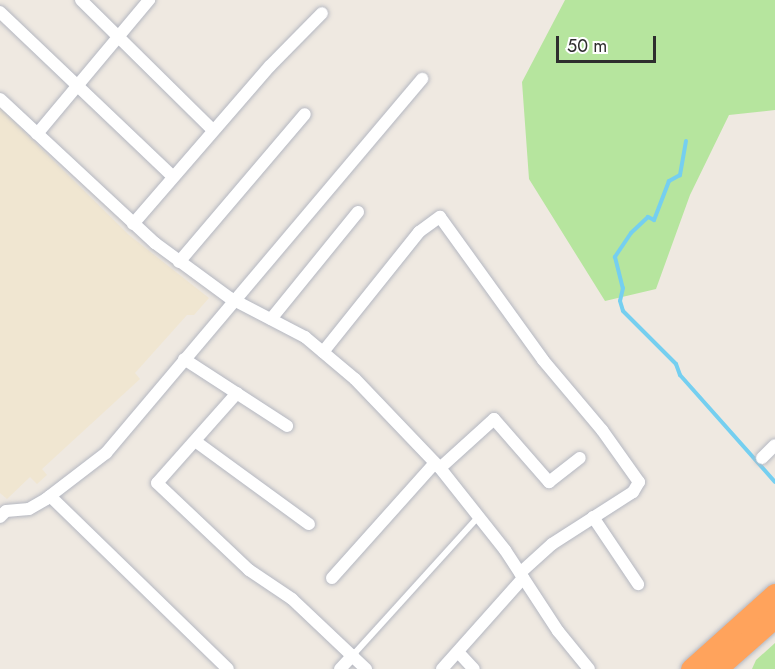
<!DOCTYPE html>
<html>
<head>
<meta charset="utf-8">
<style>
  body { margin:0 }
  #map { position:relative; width:775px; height:669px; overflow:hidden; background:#efe9e1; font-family:Jost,sans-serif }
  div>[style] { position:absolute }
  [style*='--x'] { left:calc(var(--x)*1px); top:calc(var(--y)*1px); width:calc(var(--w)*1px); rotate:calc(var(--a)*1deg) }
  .education>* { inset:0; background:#f0e6d1 }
  .green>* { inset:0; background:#b6e59e }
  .stream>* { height:4px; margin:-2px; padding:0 2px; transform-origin:2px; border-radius:2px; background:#75cff0 }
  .roads { filter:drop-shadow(0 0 2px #b4b7c1) drop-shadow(0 0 2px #b4b7c1) }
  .lane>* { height:6px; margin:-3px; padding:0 3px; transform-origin:3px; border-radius:3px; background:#fff }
  .street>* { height:12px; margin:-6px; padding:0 6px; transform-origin:6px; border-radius:6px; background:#fff }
  .highway>* { height:21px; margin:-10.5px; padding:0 10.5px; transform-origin:10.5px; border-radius:10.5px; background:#ffa35c }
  span { translate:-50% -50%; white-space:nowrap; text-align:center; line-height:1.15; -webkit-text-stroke:4.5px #fff; paint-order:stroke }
  .scale { position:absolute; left:556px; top:36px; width:100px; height:27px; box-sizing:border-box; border:3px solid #2e2e2e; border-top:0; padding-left:8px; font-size:18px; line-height:21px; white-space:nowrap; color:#2e2e2e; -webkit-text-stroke:4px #fff; paint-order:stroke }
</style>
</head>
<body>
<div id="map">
  <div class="education">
    <i style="clip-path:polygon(0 108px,129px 235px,209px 298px,194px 315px,187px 315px,135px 373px,140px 379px,42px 469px,47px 475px,37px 484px,30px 477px,7px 499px,0 493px)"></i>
  </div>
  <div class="green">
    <i style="clip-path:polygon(565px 0,775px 0,775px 110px,729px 115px,690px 195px,656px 289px,605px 301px,529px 179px,522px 82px)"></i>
    <i style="clip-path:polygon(775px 643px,775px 669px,752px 669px,756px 660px)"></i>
  </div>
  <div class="stream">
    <i style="--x:686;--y:141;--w:35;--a:100"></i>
    <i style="--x:680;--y:175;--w:13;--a:151"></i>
    <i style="--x:669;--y:181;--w:42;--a:111"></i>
    <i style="--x:654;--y:220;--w:7;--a:-153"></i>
    <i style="--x:648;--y:217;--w:23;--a:137"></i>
    <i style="--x:631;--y:233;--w:29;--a:124"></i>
    <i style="--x:615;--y:257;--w:32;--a:76"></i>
    <i style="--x:623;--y:288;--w:13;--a:103"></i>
    <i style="--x:620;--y:301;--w:10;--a:73"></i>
    <i style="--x:623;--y:311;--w:75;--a:45"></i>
    <i style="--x:676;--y:364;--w:12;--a:70"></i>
    <i style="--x:680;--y:375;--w:143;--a:48.4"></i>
  </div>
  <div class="roads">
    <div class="lane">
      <i style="--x:353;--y:655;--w:186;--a:-47.8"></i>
    </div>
    <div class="street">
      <i style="--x:81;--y:0;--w:185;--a:44.6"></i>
      <i style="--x:0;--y:12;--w:238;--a:43.6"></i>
      <i style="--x:0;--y:99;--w:212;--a:42.9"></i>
      <i style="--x:155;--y:243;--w:93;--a:36.3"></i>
      <i style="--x:230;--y:298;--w:85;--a:27.5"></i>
      <i style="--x:305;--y:337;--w:65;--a:40"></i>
      <i style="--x:355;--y:379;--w:123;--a:46.3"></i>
      <i style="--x:440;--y:468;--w:105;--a:51.6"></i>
      <i style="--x:505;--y:550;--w:97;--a:56.8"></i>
      <i style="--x:558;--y:631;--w:49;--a:50.8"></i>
      <i style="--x:37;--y:134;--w:175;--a:-50.1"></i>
      <i style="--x:133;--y:224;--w:209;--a:-49.1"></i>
      <i style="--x:270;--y:66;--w:74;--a:-45.5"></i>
      <i style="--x:179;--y:262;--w:194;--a:-49.6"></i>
      <i style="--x:271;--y:319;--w:138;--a:-50.9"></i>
      <i style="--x:323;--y:352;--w:154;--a:-51.3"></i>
      <i style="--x:419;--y:232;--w:26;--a:-36"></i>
      <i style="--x:440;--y:217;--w:176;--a:54.2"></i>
      <i style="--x:543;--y:360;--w:92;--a:49.9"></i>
      <i style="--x:602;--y:430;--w:64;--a:54.6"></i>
      <i style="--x:639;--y:482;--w:12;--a:121"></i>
      <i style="--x:633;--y:492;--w:96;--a:147.3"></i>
      <i style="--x:552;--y:544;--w:43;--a:137.8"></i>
      <i style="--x:184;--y:359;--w:123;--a:33"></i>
      <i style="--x:237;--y:393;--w:120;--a:131.6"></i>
      <i style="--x:157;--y:483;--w:127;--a:43.4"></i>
      <i style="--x:249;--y:570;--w:52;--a:34"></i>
      <i style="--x:292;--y:599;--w:102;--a:43.4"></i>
      <i style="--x:195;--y:441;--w:141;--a:36.1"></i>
      <i style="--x:762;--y:458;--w:18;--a:-45"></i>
      <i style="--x:440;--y:468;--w:73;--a:-42.2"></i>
      <i style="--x:494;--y:419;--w:84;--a:48.9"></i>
      <i style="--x:549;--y:482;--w:39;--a:-38"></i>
      <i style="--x:50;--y:496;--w:248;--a:44.2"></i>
      <i style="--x:0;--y:517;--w:8;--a:-45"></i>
      <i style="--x:6;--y:511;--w:23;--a:-5"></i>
      <i style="--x:29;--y:509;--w:20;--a:-30"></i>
      <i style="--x:46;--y:499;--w:76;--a:-37.5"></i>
      <i style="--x:106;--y:453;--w:490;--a:-49.8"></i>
      <i style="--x:593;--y:517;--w:81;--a:56.1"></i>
      <i style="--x:332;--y:578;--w:154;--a:-48.2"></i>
      <i style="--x:458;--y:652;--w:23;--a:47"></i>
      <i style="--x:340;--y:669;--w:19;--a:-47"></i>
      <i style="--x:442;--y:669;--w:122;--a:-48.3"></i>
    </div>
    <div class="highway">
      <i style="--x:691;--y:669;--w:113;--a:-41.8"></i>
      <i style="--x:716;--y:669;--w:79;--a:-41.4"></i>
    </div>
  </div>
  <div class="scale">50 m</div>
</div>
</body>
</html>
